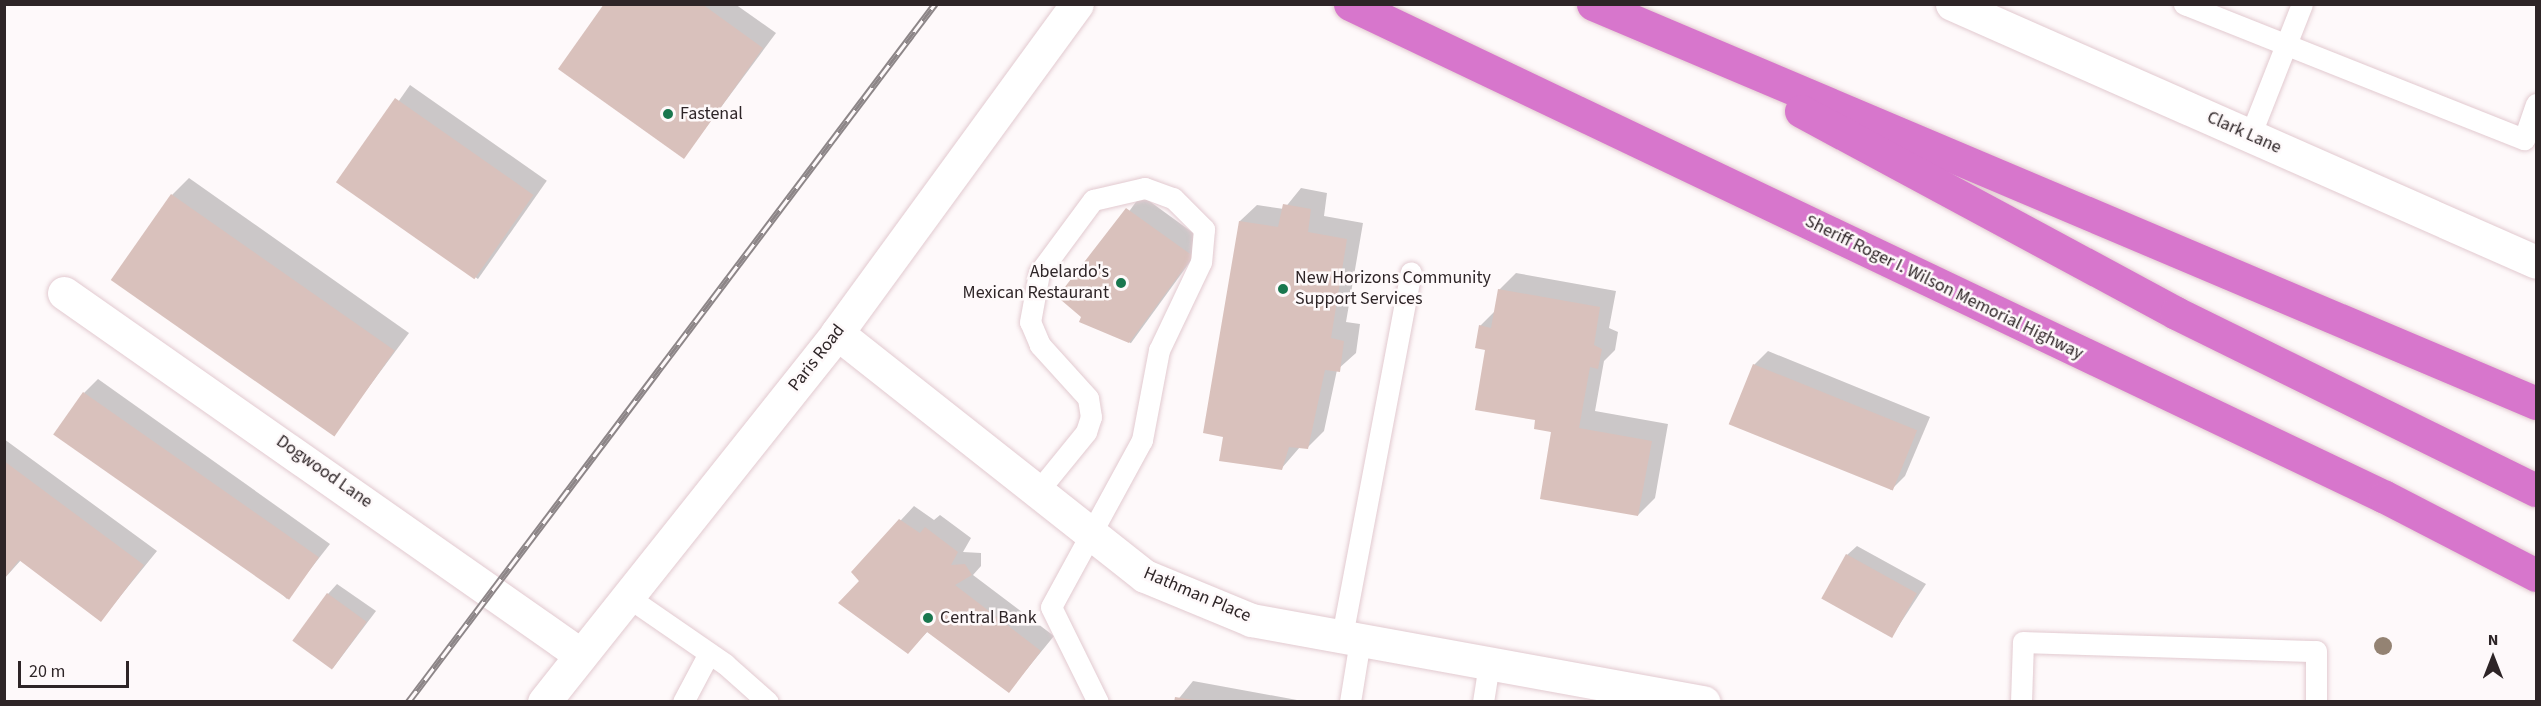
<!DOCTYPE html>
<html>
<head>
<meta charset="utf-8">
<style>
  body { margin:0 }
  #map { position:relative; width:2541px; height:706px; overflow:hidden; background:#fef9fa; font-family:"Source Sans 3",sans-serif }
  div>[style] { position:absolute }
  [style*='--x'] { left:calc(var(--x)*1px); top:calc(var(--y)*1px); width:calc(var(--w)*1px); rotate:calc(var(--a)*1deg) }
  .shadow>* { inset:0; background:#0003; transform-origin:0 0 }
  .building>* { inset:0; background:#d9c1bc; transform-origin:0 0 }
  .roads { filter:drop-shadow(0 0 2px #e2cad0) drop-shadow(0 0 2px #e2cad0) }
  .lane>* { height:21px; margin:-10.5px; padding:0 10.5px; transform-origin:10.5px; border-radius:10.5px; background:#fff }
  .street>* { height:33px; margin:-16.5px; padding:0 16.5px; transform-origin:16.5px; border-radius:16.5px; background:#fff }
  .secondary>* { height:33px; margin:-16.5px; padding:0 16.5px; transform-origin:16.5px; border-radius:16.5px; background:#fff }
  .highway>* { height:33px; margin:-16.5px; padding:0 16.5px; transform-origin:16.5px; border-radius:16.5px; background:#d776cc }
  .rail>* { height:7px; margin-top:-3.5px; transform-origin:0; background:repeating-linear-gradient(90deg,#fef9fa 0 14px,#8d8688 0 28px); box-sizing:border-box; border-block:2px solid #8d8688 }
  .trees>* { width:18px; height:18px; margin:-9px; border-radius:50%; background:#948373 }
  .dots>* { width:16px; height:16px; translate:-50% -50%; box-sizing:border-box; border:3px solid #fef9fa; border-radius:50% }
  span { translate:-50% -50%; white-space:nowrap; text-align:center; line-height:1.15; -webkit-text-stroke:5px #fef9fa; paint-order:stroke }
  .poi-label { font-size:18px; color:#2e2527 }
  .left { translate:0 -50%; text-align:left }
  .right { translate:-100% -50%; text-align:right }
  .street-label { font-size:18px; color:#2e2527 }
  .frame { position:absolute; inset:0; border:6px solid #2e2527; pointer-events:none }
  .north { position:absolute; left:2463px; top:628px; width:60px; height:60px; -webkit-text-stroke:4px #fef9fa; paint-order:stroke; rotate:0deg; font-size:16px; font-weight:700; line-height:24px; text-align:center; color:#2e2527 }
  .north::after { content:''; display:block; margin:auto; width:21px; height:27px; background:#2e2527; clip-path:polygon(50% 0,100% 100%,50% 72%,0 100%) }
  .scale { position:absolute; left:18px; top:661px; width:111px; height:27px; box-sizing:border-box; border:3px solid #2e2527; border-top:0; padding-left:8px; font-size:18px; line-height:21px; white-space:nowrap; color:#2e2527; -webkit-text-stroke:4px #fef9fa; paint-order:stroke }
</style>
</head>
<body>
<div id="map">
  <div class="shadow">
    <i style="clip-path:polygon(606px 4px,735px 4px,776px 33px,684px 157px)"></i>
    <i style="left:410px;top:85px;width:167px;height:120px;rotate:35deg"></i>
    <i style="clip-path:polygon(189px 178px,409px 333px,333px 435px,172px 195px)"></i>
    <i style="clip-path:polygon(1301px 188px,1327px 193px,1324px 216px,1363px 223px,1346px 322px,1360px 324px,1356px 353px,1337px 370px,1324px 431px,1307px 448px,1300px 447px,1281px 469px,1224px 435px,1240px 221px,1257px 205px,1284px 209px)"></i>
    <i style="left:1141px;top:195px;width:79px;height:126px;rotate:36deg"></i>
    <i style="clip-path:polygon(1516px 273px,1616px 291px,1609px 328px,1618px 332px,1615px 350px,1604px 361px,1595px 411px,1668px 424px,1655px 498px,1638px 515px,1537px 419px,1487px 348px,1480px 326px,1495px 311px,1499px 290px)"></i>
    <i style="clip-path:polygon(1768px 351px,1930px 417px,1905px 476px,1891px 490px,1754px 365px)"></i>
    <i style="clip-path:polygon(98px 379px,330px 544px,287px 599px,84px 393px)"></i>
    <i style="clip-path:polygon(4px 439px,157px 551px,101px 620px,21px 560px,4px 579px)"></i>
    <i style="clip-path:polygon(914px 506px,934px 520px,940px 515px,971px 538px,963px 552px,981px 553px,981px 566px,973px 575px,1054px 636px,1009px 691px,928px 631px,908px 652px,853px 572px)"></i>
    <i style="clip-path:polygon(1857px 546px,1926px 584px,1892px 636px,1847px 555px)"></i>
    <i style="clip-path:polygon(337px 584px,376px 611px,333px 668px,328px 594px)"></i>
    <i style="clip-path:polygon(1193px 681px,1297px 700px,1297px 702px,1176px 702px)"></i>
  </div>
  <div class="building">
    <i style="clip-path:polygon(604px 4px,702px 4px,763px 48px,684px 159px,558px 69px)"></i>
    <i style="left:395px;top:98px;width:169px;height:103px;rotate:35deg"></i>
    <i style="left:171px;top:194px;width:273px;height:105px;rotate:35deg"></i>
    <i style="clip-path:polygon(1283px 204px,1311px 209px,1308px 232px,1347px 239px,1331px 338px,1344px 341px,1340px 372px,1325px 370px,1308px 449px,1289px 447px,1282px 470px,1219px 461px,1223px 437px,1203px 433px,1239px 221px,1278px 227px)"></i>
    <i style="clip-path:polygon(1126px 208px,1193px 256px,1129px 343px,1079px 322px,1081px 317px,1061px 300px,1061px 292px)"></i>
    <i style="clip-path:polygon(1498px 289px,1600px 307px,1594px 345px,1602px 349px,1598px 369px,1590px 367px,1579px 428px,1652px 441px,1638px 516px,1540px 499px,1551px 432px,1534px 429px,1535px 420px,1475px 410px,1485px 350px,1475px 348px,1479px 325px,1491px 328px)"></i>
    <i style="left:1753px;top:364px;width:177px;height:65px;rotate:22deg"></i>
    <i style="left:83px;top:392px;width:288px;height:52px;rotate:35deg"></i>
    <i style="clip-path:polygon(4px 461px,144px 565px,101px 622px,19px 560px,4px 579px)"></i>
    <i style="clip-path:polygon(899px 519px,920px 533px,925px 527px,958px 552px,951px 565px,965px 564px,972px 575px,955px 585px,1041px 651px,1009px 693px,927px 632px,908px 654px,838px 603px,859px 581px,851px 572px)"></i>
    <i style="left:1846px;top:554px;width:81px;height:51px;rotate:29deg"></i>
    <i style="left:327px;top:593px;width:49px;height:59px;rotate:36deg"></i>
    <i style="clip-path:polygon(1175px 697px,1194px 700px,1194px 702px,1174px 702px)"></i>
  </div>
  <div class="roads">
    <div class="lane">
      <i style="--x:2184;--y:4;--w:366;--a:21.7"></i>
      <i style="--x:2524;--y:139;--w:37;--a:-71"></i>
      <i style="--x:2250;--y:136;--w:142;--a:-68.5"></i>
      <i style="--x:1038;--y:491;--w:76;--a:-50.9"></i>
      <i style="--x:1086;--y:432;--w:16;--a:-72"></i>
      <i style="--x:1091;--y:417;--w:19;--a:-99"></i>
      <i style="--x:1088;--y:398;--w:72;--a:-132.2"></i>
      <i style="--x:1040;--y:345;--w:25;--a:-113"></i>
      <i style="--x:1030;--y:322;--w:50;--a:-79.6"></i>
      <i style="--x:1039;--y:273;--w:91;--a:-53.5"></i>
      <i style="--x:1093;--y:200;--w:53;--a:-13"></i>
      <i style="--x:1145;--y:188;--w:30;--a:20"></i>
      <i style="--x:1173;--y:198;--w:44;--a:45"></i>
      <i style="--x:1204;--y:229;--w:33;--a:95"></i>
      <i style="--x:1201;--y:262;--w:98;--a:115.5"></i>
      <i style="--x:1159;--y:350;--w:92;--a:100.7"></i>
      <i style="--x:1142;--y:440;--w:190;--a:118.6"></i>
      <i style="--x:1051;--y:607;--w:106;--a:63.7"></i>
      <i style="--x:628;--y:597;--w:118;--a:34.6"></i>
      <i style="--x:725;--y:664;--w:57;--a:41.5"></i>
      <i style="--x:1342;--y:636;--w:370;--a:-79.3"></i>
      <i style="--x:683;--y:702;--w:55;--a:-62"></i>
      <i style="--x:1350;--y:702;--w:63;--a:-80.8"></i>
      <i style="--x:1483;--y:702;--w:39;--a:-81"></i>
      <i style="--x:2021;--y:702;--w:60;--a:-88.1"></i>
      <i style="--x:2023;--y:642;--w:293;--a:1.8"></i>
      <i style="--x:2316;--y:651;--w:51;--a:90"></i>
    </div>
    <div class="street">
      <i style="--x:64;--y:293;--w:631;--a:35"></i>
      <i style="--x:837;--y:333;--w:392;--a:38.3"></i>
      <i style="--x:1145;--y:576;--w:115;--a:22.5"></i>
      <i style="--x:1251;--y:620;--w:460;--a:10.3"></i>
    </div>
    <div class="secondary">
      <i style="--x:1952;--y:4;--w:638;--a:23.83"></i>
      <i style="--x:544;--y:702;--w:471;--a:-51.5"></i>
      <i style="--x:837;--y:333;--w:407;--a:-53.9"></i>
    </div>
    <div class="highway">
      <i style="--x:1350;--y:4;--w:1146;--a:25.47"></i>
      <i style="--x:2385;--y:497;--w:170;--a:27.3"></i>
      <i style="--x:1593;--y:4;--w:1024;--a:22.93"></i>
      <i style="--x:1801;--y:111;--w:426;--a:28.3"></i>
      <i style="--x:2176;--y:313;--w:401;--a:26.2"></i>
    </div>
  </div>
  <div class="rail">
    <i style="--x:408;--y:702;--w:875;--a:-52.95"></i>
  </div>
  <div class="trees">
    <i style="left:2383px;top:646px"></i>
  </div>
  <div class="dots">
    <i style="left:668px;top:114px;background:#19774e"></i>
    <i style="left:1121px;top:283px;background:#19774e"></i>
    <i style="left:1283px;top:289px;background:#19774e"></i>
    <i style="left:928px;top:618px;background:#19774e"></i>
  </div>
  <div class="poi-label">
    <span class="left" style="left:680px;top:114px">Fastenal</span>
    <span class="right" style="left:1109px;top:283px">Abelardo's<br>Mexican Restaurant</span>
    <span class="left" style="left:1295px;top:289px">New Horizons Community<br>Support Services</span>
    <span class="left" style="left:940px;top:618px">Central Bank</span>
  </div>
  <div class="street-label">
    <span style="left:2244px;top:133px;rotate:24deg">Clark Lane</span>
    <span style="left:1944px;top:288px;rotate:26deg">Sheriff Roger I. Wilson Memorial Highway</span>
    <span style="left:817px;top:358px;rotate:-52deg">Paris Road</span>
    <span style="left:324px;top:472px;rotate:35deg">Dogwood Lane</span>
    <span style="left:1197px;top:595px;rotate:23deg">Hathman Place</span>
  </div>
  <div class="frame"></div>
  <div class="north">N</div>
  <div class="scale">20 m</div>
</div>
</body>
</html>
